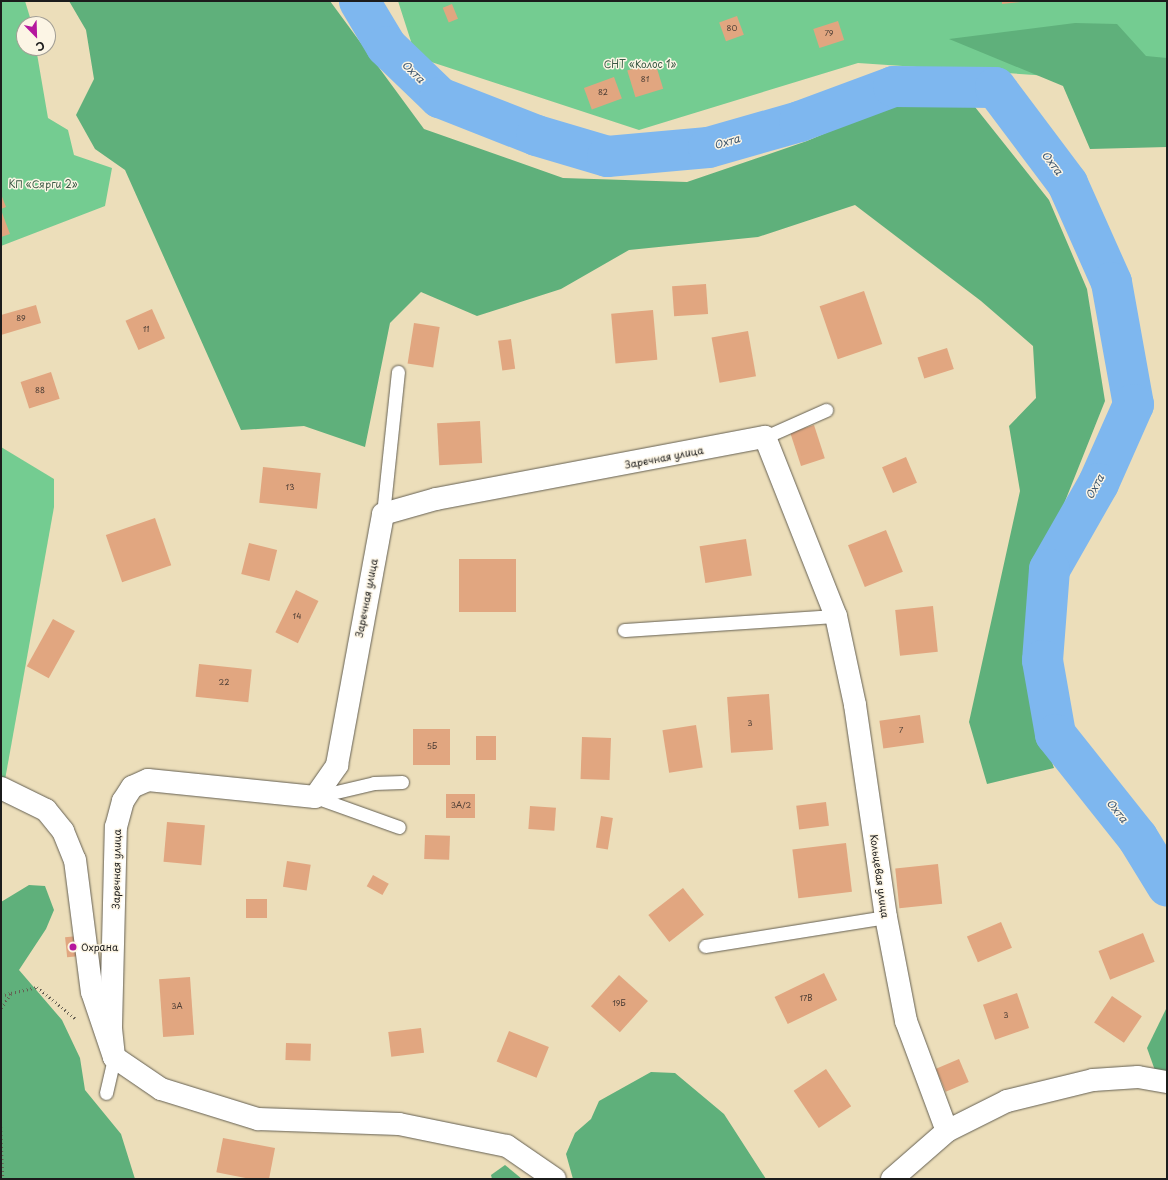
<!DOCTYPE html>
<html>
<head>
<meta charset="utf-8">
<style>
  body { margin:0 }
  #map { position:relative; width:1168px; height:1180px; overflow:hidden; background:#ecdeba; font-family:"Playpen Sans",sans-serif }
  div>[style] { position:absolute }
  [style*='--x'] { left:calc(var(--x)*1px); top:calc(var(--y)*1px); width:calc(var(--w)*1px); rotate:calc(var(--a)*1deg) }
  .green>* { inset:0; background:#74cc91 }
  .forest>* { inset:0; background:#5fb07b }
  .river>* { height:41px; margin:-20.5px; padding:0 20.5px; transform-origin:20.5px; border-radius:20.5px; background:#7eb7ef }
  .building>* { inset:0; background:#e1a680; transform-origin:0 0 }
  .path>* { height:2.5px; margin-top:-1.25px; transform-origin:0; background:repeating-linear-gradient(90deg,#656053 0 1px,transparent 0 4px) }
  .roads { filter:drop-shadow(0 0 1px #656053) drop-shadow(0 0 1px #656053) }
  .lane>* { height:13px; margin:-6.5px; padding:0 6.5px; transform-origin:6.5px; border-radius:6.5px; background:#fff }
  .street>* { height:22px; margin:-11px; padding:0 11px; transform-origin:11px; border-radius:11px; background:#fff }
  .dots>* { width:11px; height:11px; translate:-50% -50%; box-sizing:border-box; border:2px solid #fcf5e5; border-radius:50% }
  span { translate:-50% -50%; white-space:nowrap; text-align:center; line-height:1.15; -webkit-text-stroke:3px #fcf5e5; paint-order:stroke }
  .number-label { font-size:8px; color:#4d3e35 }
  .number-label span { -webkit-text-stroke-width:0 }
  .park-label { font-size:10px; color:#3b5a45 }
  .street-label { font-size:10px; color:#1c1c1c }
  .poi-label { font-size:10px; color:#1c1c1c }
  .left { translate:0 -50%; text-align:left }
  .water-label { font-size:11px; color:#435a70; font-style:italic }
  .frame { position:absolute; inset:0; border:2px solid #1c1c1c; pointer-events:none }
  .north { position:absolute; left:16px; top:16px; width:40px; height:40px; box-sizing:border-box; background:#fcf5e5; border:1px solid #a29e95; border-radius:50%; rotate:157deg; font-size:11px; font-weight:700; line-height:16px; text-align:center; color:#1c1c1c }
  .north::after { content:''; display:block; margin:auto; width:14px; height:18px; background:#b5179e; clip-path:polygon(50% 0,100% 100%,50% 72%,0 100%) }
</style>
</head>
<body>
<div id="map">
  <div class="green">
    <i style="clip-path:polygon(1px 1px,25px 1px,32px 24px,24px 24px,24px 48px,36px 48px,48px 118px,68px 130px,74px 155px,112px 168px,105px 206px,1px 246px)"></i>
    <i style="clip-path:polygon(398px 1px,1167px 1px,1167px 84px,858px 63px,639px 130px,416px 57px)"></i>
    <i style="clip-path:polygon(1px 447px,54px 479px,54px 507px,1px 802px)"></i>
  </div>
  <div class="forest">
    <i style="clip-path:polygon(69px 1px,330px 1px,424px 129px,563px 178px,687px 182px,807px 141px,899px 102px,975px 107px,1049px 200px,1087px 289px,1105px 401px,1038px 569px,1029px 650px,1042px 733px,1054px 768px,987px 784px,969px 722px,1020px 491px,1009px 426px,1036px 398px,1033px 346px,981px 301px,855px 205px,758px 237px,629px 250px,561px 289px,477px 316px,421px 292px,390px 323px,365px 447px,304px 426px,241px 430px,125px 170px,95px 149px,76px 115px,94px 79px,86px 30px)"></i>
    <i style="clip-path:polygon(1075px 23px,1117px 24px,1146px 56px,1167px 58px,1167px 147px,1090px 149px,1063px 86px,949px 39px)"></i>
    <i style="clip-path:polygon(29px 885px,45px 886px,54px 910px,46px 929px,19px 970px,62px 1020px,80px 1058px,85px 1090px,121px 1134px,135px 1179px,1px 1179px,1px 902px)"></i>
    <i style="clip-path:polygon(1167px 1007px,1167px 1083px,1157px 1076px,1147px 1048px)"></i>
    <i style="clip-path:polygon(651px 1072px,675px 1073px,724px 1114px,766px 1179px,573px 1179px,566px 1154px,575px 1133px,591px 1119px,599px 1101px)"></i>
    <i style="clip-path:polygon(505px 1165px,522px 1179px,492px 1179px,491px 1175px)"></i>
  </div>
  <div class="river">
    <i style="--x:359;--y:1;--w:52;--a:59"></i>
    <i style="--x:386;--y:46;--w:74;--a:43.9"></i>
    <i style="--x:439;--y:97;--w:104;--a:21.4"></i>
    <i style="--x:536;--y:135;--w:74;--a:16.5"></i>
    <i style="--x:607;--y:156;--w:101;--a:-5.1"></i>
    <i style="--x:708;--y:147;--w:95;--a:-15.9"></i>
    <i style="--x:799;--y:121;--w:100;--a:-20.4"></i>
    <i style="--x:893;--y:86;--w:102;--a:0.6"></i>
    <i style="--x:995;--y:87;--w:120;--a:53.1"></i>
    <i style="--x:1067;--y:183;--w:108;--a:66"></i>
    <i style="--x:1111;--y:282;--w:124;--a:79.8"></i>
    <i style="--x:1133;--y:404;--w:86;--a:113.9"></i>
    <i style="--x:1098;--y:483;--w:99;--a:119.7"></i>
    <i style="--x:1049;--y:569;--w:91;--a:94.4"></i>
    <i style="--x:1042;--y:660;--w:75;--a:80"></i>
    <i style="--x:1055;--y:734;--w:132;--a:51.5"></i>
    <i style="--x:1137;--y:837;--w:57;--a:58.5"></i>
  </div>
  <div class="building">
    <i style="clip-path:polygon(1002px 1px,1020px 1px,1020px 2px,1002px 4px)"></i>
    <i style="left:452px;top:4px;width:16px;height:10px;rotate:68deg"></i>
    <i style="left:737px;top:16px;width:20px;height:19px;rotate:70deg"></i>
    <i style="left:838px;top:21px;width:20px;height:26px;rotate:72deg"></i>
    <i style="left:655px;top:62px;width:28px;height:29px;rotate:73deg"></i>
    <i style="left:614px;top:77px;width:23px;height:32px;rotate:70deg"></i>
    <i style="clip-path:polygon(1px 194px,6px 207px,1px 209px)"></i>
    <i style="clip-path:polygon(1px 210px,10px 234px,1px 237px)"></i>
    <i style="left:706px;top:284px;width:30px;height:34px;rotate:86deg"></i>
    <i style="left:864px;top:291px;width:56px;height:47px;rotate:71deg"></i>
    <i style="clip-path:polygon(36px 305px,41px 323px,1px 335px,1px 315px)"></i>
    <i style="left:152px;top:309px;width:32px;height:29px;rotate:66deg"></i>
    <i style="left:653px;top:310px;width:50px;height:42px;rotate:85deg"></i>
    <i style="left:414px;top:323px;width:26px;height:41px;rotate:9deg"></i>
    <i style="left:748px;top:331px;width:46px;height:37px;rotate:80deg"></i>
    <i style="left:511px;top:339px;width:30px;height:13px;rotate:82deg"></i>
    <i style="left:947px;top:348px;width:22px;height:31px;rotate:72deg"></i>
    <i style="left:51px;top:372px;width:28px;height:32px;rotate:72deg"></i>
    <i style="left:480px;top:421px;width:42px;height:43px;rotate:87deg"></i>
    <i style="left:814px;top:425px;width:35px;height:25px;rotate:72deg"></i>
    <i style="left:906px;top:457px;width:28px;height:26px;rotate:67deg"></i>
    <i style="left:263px;top:467px;width:58px;height:36px;rotate:6deg"></i>
    <i style="left:155px;top:518px;width:50px;height:52px;rotate:71deg"></i>
    <i style="left:886px;top:530px;width:45px;height:41px;rotate:68deg"></i>
    <i style="left:746px;top:539px;width:37px;height:47px;rotate:81deg"></i>
    <i style="left:249px;top:543px;width:29px;height:32px;rotate:14deg"></i>
    <i style="left:459px;top:559px;width:57px;height:53px"></i>
    <i style="left:296px;top:590px;width:25px;height:47px;rotate:26deg"></i>
    <i style="left:933px;top:606px;width:46px;height:38px;rotate:84deg"></i>
    <i style="left:53px;top:619px;width:25px;height:54px;rotate:29deg"></i>
    <i style="left:199px;top:664px;width:53px;height:33px;rotate:6deg"></i>
    <i style="left:769px;top:694px;width:56px;height:42px;rotate:86deg"></i>
    <i style="left:920px;top:715px;width:28px;height:41px;rotate:82deg"></i>
    <i style="left:696px;top:725px;width:43px;height:34px;rotate:81deg"></i>
    <i style="left:413px;top:729px;width:37px;height:36px"></i>
    <i style="left:476px;top:736px;width:20px;height:24px"></i>
    <i style="left:582px;top:737px;width:29px;height:42px;rotate:2deg"></i>
    <i style="left:446px;top:794px;width:29px;height:24px"></i>
    <i style="left:826px;top:802px;width:24px;height:30px;rotate:83deg"></i>
    <i style="left:530px;top:806px;width:26px;height:23px;rotate:4deg"></i>
    <i style="left:601px;top:816px;width:12px;height:32px;rotate:9deg"></i>
    <i style="left:167px;top:822px;width:38px;height:40px;rotate:5deg"></i>
    <i style="left:425px;top:835px;width:25px;height:24px;rotate:2deg"></i>
    <i style="left:846px;top:843px;width:49px;height:54px;rotate:83deg"></i>
    <i style="left:287px;top:861px;width:24px;height:26px;rotate:9deg"></i>
    <i style="left:938px;top:864px;width:40px;height:43px;rotate:84deg"></i>
    <i style="left:373px;top:875px;width:18px;height:13px;rotate:29deg"></i>
    <i style="left:683px;top:888px;width:34px;height:44px;rotate:52deg"></i>
    <i style="left:246px;top:899px;width:21px;height:19px"></i>
    <i style="left:1001px;top:922px;width:28px;height:37px;rotate:67deg"></i>
    <i style="left:1143px;top:933px;width:31px;height:48px;rotate:68deg"></i>
    <i style="left:78px;top:936px;width:20px;height:13px;rotate:84deg"></i>
    <i style="left:824px;top:973px;width:30px;height:55px;rotate:64deg"></i>
    <i style="left:619px;top:975px;width:39px;height:42px;rotate:42deg"></i>
    <i style="left:190px;top:977px;width:58px;height:31px;rotate:86deg"></i>
    <i style="left:1017px;top:993px;width:37px;height:36px;rotate:71deg"></i>
    <i style="left:1112px;top:996px;width:36px;height:32px;rotate:34deg"></i>
    <i style="left:421px;top:1028px;width:25px;height:33px;rotate:83deg"></i>
    <i style="left:509px;top:1031px;width:43px;height:33px;rotate:22deg"></i>
    <i style="left:286px;top:1043px;width:25px;height:17px;rotate:2deg"></i>
    <i style="left:959px;top:1059px;width:25px;height:25px;rotate:67deg"></i>
    <i style="left:826px;top:1069px;width:45px;height:39px;rotate:56deg"></i>
    <i style="left:223px;top:1138px;width:53px;height:35px;rotate:11deg"></i>
  </div>
  <div class="path">
    <i style="--x:1;--y:996;--w:9;--a:-18"></i>
    <i style="--x:1;--y:1008;--w:18;--a:-56"></i>
    <i style="--x:11;--y:993;--w:27;--a:-13"></i>
    <i style="--x:37;--y:987;--w:50;--a:39.4"></i>
    <i style="--x:1;--y:1127;--w:52;--a:87.8"></i>
  </div>
  <div class="roads">
    <div class="lane">
      <i style="--x:765;--y:437;--w:67;--a:-23.9"></i>
      <i style="--x:383;--y:514;--w:143;--a:-84"></i>
      <i style="--x:624;--y:630;--w:212;--a:-3.8"></i>
      <i style="--x:315;--y:797;--w:89;--a:19.7"></i>
      <i style="--x:315;--y:797;--w:61;--a:-13.3"></i>
      <i style="--x:374;--y:783;--w:28;--a:-2"></i>
      <i style="--x:705;--y:946;--w:183;--a:-9.1"></i>
      <i style="--x:106;--y:1093;--w:37;--a:-77"></i>
    </div>
    <div class="street">
      <i style="--x:1;--y:788;--w:50;--a:26.1"></i>
      <i style="--x:46;--y:810;--w:27;--a:51"></i>
      <i style="--x:63;--y:831;--w:31;--a:68"></i>
      <i style="--x:75;--y:860;--w:133;--a:82.7"></i>
      <i style="--x:92;--y:992;--w:69;--a:71.3"></i>
      <i style="--x:114;--y:1057;--w:57;--a:34.2"></i>
      <i style="--x:161;--y:1089;--w:102;--a:17.2"></i>
      <i style="--x:258;--y:1119;--w:141;--a:2"></i>
      <i style="--x:399;--y:1124;--w:110;--a:11.5"></i>
      <i style="--x:507;--y:1146;--w:58;--a:34.5"></i>
      <i style="--x:114;--y:1057;--w:31;--a:-96"></i>
      <i style="--x:111;--y:1026;--w:199;--a:-88.6"></i>
      <i style="--x:116;--y:827;--w:27;--a:-75"></i>
      <i style="--x:123;--y:801;--w:17;--a:-57"></i>
      <i style="--x:132;--y:787;--w:17;--a:-24"></i>
      <i style="--x:148;--y:780;--w:168;--a:5.8"></i>
      <i style="--x:315;--y:797;--w:39;--a:-55"></i>
      <i style="--x:337;--y:765;--w:255;--a:-79.6"></i>
      <i style="--x:383;--y:514;--w:55;--a:-15.8"></i>
      <i style="--x:436;--y:499;--w:335;--a:-10.7"></i>
      <i style="--x:765;--y:437;--w:193;--a:68.4"></i>
      <i style="--x:836;--y:616;--w:91;--a:77.9"></i>
      <i style="--x:855;--y:705;--w:214;--a:81.7"></i>
      <i style="--x:886;--y:917;--w:106;--a:79.1"></i>
      <i style="--x:906;--y:1021;--w:117;--a:69.6"></i>
      <i style="--x:892;--y:1179;--w:73;--a:-41.1"></i>
      <i style="--x:947;--y:1131;--w:67;--a:-26.6"></i>
      <i style="--x:1007;--y:1101;--w:89;--a:-13.7"></i>
      <i style="--x:1093;--y:1080;--w:45;--a:-3.8"></i>
      <i style="--x:1138;--y:1077;--w:29;--a:10"></i>
    </div>
  </div>
  <div class="dots">
    <i style="left:73px;top:947px;background:#b5179e"></i>
  </div>
  <div class="number-label">
    <span style="left:732px;top:29px">80</span>
    <span style="left:829px;top:34px">79</span>
    <span style="left:645px;top:80px">81</span>
    <span style="left:603px;top:93px">82</span>
    <span style="left:21px;top:319px">89</span>
    <span style="left:146px;top:330px">11</span>
    <span style="left:40px;top:391px">88</span>
    <span style="left:290px;top:488px">13</span>
    <span style="left:297px;top:617px">14</span>
    <span style="left:224px;top:683px">22</span>
    <span style="left:750px;top:724px">3</span>
    <span style="left:901px;top:731px">7</span>
    <span style="left:432px;top:747px">5Б</span>
    <span style="left:461px;top:806px">3А/2</span>
    <span style="left:806px;top:999px">17В</span>
    <span style="left:619px;top:1004px">19Б</span>
    <span style="left:177px;top:1007px">3А</span>
    <span style="left:1006px;top:1016px">3</span>
  </div>
  <div class="park-label">
    <span style="left:640px;top:64px">СНТ «Колос 1»</span>
    <span style="left:43px;top:184px">КП «Сярги 2»</span>
  </div>
  <div class="street-label">
    <span style="left:664px;top:457px;rotate:-11deg">Заречная улица</span>
    <span style="left:366px;top:598px;rotate:-79deg">Заречная улица</span>
    <span style="left:116px;top:869px;rotate:-89deg">Заречная улица</span>
    <span style="left:880px;top:876px;rotate:82deg">Кольцевая улица</span>
  </div>
  <div class="poi-label">
    <span class="left" style="left:81px;top:947px">Охрана</span>
  </div>
  <div class="water-label">
    <span style="left:413px;top:72px;rotate:44deg">Охта</span>
    <span style="left:727px;top:142px;rotate:-16deg">Охта</span>
    <span style="left:1052px;top:163px;rotate:53deg">Охта</span>
    <span style="left:1095px;top:487px;rotate:-62deg">Охта</span>
    <span style="left:1117px;top:811px;rotate:51deg">Охта</span>
  </div>
  <div class="frame"></div>
  <div class="north">С</div>
</div>
</body>
</html>
